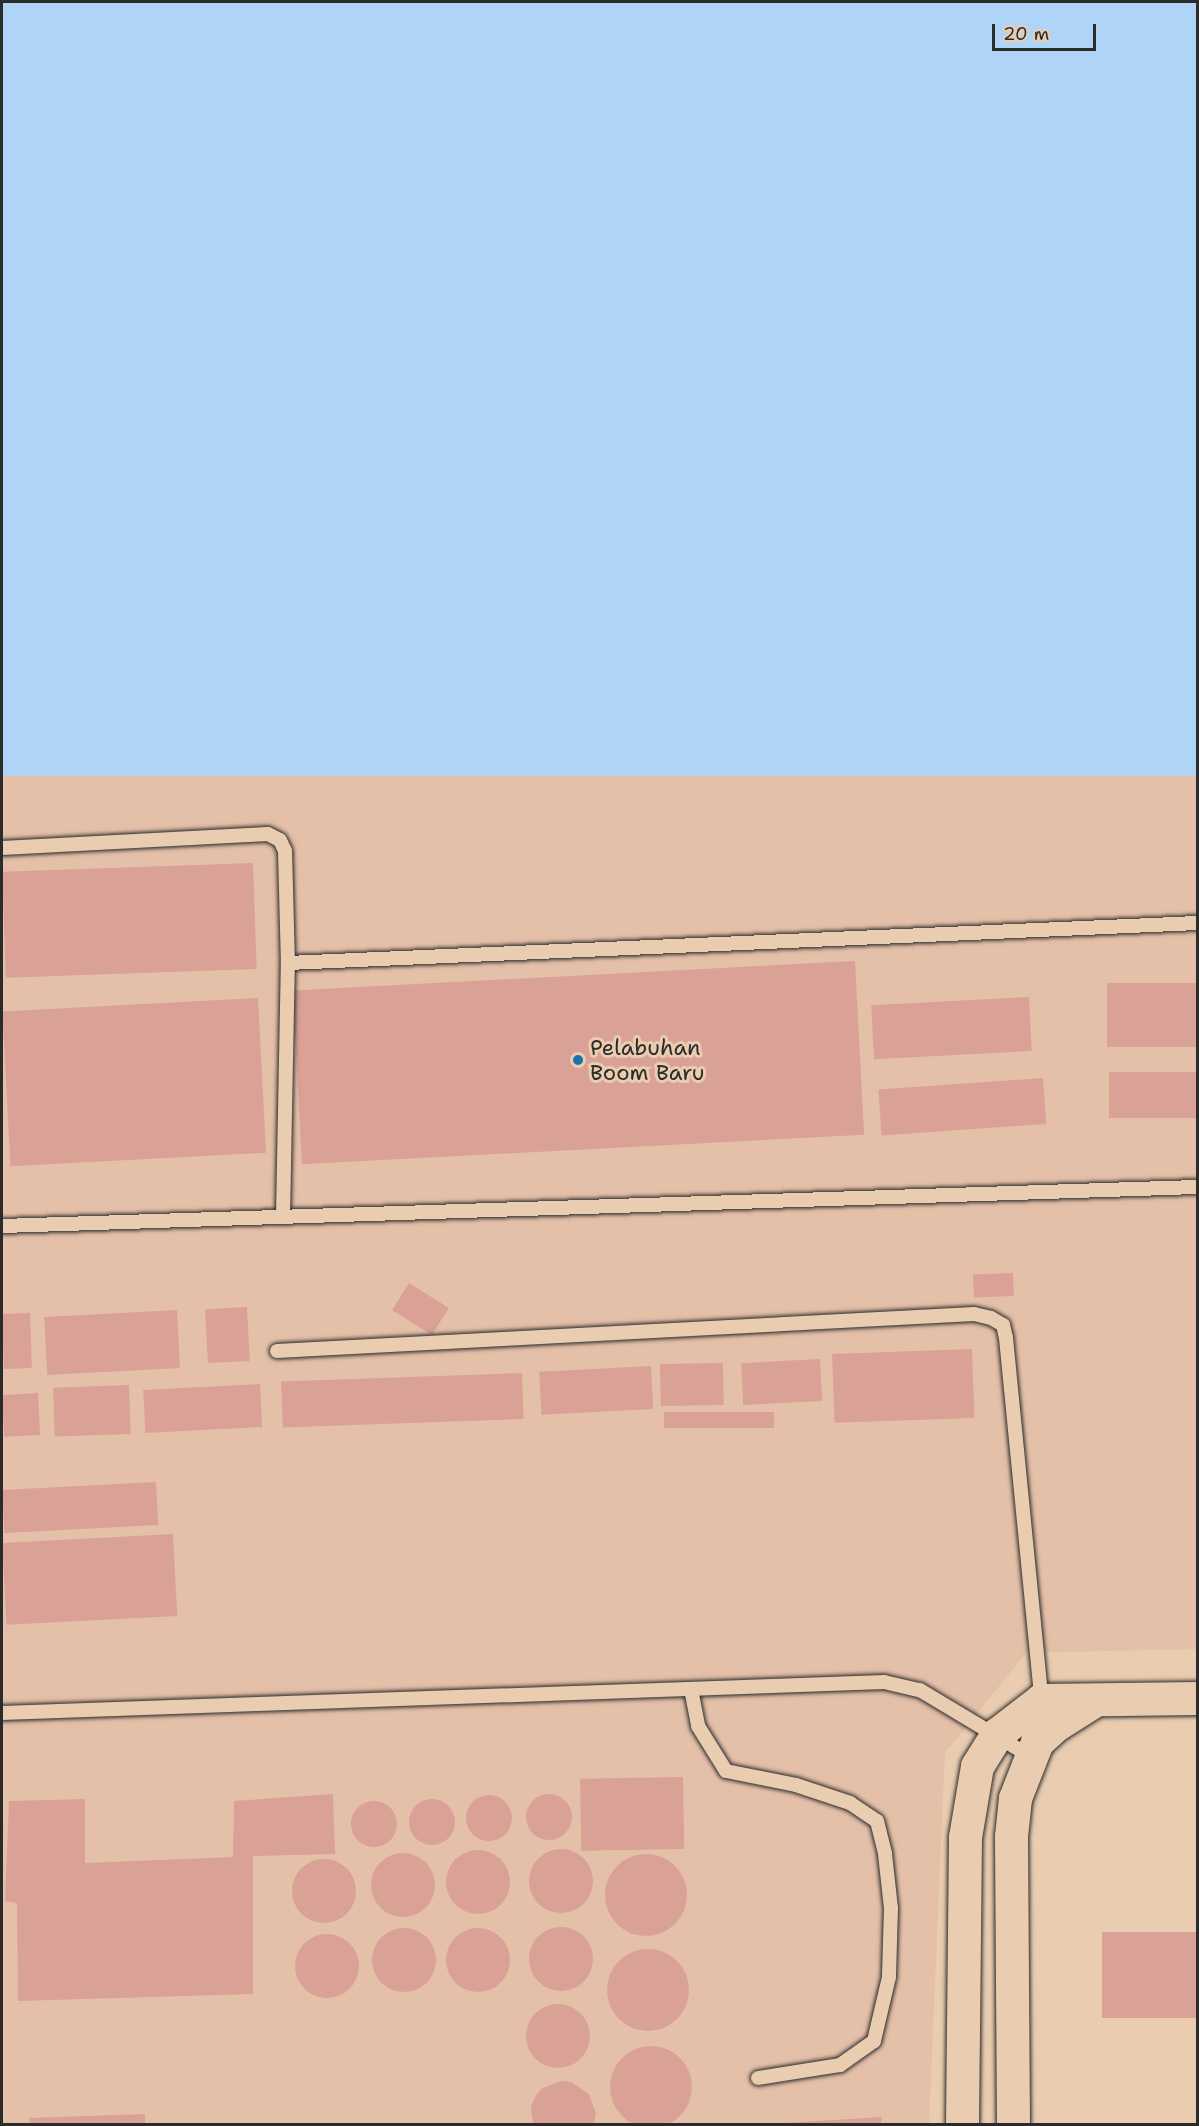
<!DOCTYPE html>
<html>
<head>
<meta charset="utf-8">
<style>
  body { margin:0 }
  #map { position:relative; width:1199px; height:2126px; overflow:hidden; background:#eacdb1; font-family:"Shantell Sans",sans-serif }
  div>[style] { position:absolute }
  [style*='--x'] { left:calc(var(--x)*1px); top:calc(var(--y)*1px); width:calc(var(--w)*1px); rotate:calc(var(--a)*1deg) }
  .built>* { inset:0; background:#e5c0a9 }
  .water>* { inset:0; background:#aed5f8; transform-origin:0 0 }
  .building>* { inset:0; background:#daa196; transform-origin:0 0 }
  .round { border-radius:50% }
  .roads { filter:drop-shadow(0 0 2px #2b2b2b) drop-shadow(0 0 2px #2b2b2b) }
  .lane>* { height:14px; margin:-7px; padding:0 7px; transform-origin:7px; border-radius:7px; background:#eacdb1 }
  .secondary>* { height:33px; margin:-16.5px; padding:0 16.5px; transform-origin:16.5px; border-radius:16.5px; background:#eacdb1 }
  .dots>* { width:16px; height:16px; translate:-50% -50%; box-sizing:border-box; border:3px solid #eacdb1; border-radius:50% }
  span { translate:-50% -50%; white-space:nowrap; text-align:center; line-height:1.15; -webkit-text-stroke:6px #eacdb1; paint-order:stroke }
  .poi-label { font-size:22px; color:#2b2b2b }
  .left { translate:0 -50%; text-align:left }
  .frame { position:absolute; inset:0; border:3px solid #2b2b2b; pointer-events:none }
  .scale { position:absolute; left:992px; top:24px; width:104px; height:27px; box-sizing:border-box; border:3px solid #2b2b2b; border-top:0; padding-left:8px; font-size:18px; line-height:21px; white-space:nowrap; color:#2b2b2b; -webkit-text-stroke:4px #eacdb1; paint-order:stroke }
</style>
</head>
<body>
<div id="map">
  <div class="built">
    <i style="clip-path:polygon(1197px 717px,1197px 1649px,1026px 1653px,945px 1753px,929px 2124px,2px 2124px,2px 776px)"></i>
  </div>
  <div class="water">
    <i style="left:2px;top:2px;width:1195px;height:774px"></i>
  </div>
  <div class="building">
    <i style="left:253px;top:863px;width:106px;height:251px;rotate:88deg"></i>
    <i style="left:855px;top:961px;width:174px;height:563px;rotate:87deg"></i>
    <i style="left:1198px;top:983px;width:64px;height:91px;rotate:90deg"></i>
    <i style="left:1029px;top:997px;width:54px;height:158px;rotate:87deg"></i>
    <i style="left:258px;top:998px;width:155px;height:256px;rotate:87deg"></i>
    <i style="left:1198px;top:1072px;width:46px;height:89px;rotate:90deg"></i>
    <i style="left:1043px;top:1078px;width:46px;height:165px;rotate:86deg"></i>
    <i style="left:1013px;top:1273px;width:23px;height:40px;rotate:88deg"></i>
    <i style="left:409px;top:1283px;width:47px;height:32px;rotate:32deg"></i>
    <i style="left:247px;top:1307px;width:54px;height:42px;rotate:87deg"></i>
    <i style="left:177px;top:1310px;width:58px;height:133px;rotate:87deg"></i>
    <i style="left:30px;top:1313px;width:55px;height:28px;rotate:88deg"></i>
    <i style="left:972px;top:1349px;width:69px;height:140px;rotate:88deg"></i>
    <i style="left:820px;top:1359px;width:42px;height:79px;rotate:87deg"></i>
    <i style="left:723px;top:1363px;width:42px;height:63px;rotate:89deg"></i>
    <i style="left:651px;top:1366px;width:43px;height:112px;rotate:87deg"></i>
    <i style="left:522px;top:1373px;width:46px;height:241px;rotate:88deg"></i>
    <i style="left:260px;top:1384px;width:43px;height:117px;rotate:87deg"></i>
    <i style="left:129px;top:1385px;width:49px;height:76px;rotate:88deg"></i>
    <i style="left:38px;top:1393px;width:42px;height:36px;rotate:87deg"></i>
    <i style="left:774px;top:1412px;width:16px;height:110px;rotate:90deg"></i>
    <i style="left:156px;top:1482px;width:43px;height:154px;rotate:87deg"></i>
    <i style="left:173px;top:1534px;width:82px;height:171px;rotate:87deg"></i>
    <i style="left:683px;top:1777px;width:72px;height:103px;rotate:89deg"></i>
    <i style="clip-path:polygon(333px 1794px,335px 1854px,253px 1856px,253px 1994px,18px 2001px,17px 1903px,5px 1901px,9px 1801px,85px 1799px,85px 1863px,233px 1857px,234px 1801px)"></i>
    <i class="round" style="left:526px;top:1794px;width:46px;height:46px"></i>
    <i class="round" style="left:466px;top:1795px;width:46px;height:46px"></i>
    <i class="round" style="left:409px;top:1799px;width:46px;height:46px"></i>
    <i class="round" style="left:351px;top:1801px;width:46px;height:46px"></i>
    <i class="round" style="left:529px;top:1849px;width:64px;height:64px"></i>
    <i class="round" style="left:446px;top:1850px;width:64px;height:64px"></i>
    <i class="round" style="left:371px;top:1853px;width:64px;height:64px"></i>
    <i class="round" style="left:605px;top:1854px;width:82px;height:82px"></i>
    <i class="round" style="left:292px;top:1859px;width:64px;height:64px"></i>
    <i class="round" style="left:529px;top:1927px;width:64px;height:64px"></i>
    <i class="round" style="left:372px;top:1928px;width:64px;height:64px"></i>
    <i class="round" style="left:446px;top:1928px;width:64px;height:64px"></i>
    <i style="left:1198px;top:1932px;width:86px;height:96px;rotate:90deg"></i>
    <i class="round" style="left:295px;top:1934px;width:64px;height:64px"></i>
    <i class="round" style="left:607px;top:1949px;width:82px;height:82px"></i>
    <i class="round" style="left:526px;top:2004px;width:64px;height:64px"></i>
    <i class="round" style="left:610px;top:2046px;width:82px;height:82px"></i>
    <i style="clip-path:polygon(561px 2081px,571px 2082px,589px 2094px,596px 2114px,594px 2124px,533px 2124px,531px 2107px,535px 2097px,541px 2089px)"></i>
    <i style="clip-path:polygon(145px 2114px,145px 2124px,30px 2124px,29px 2118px)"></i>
    <i style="clip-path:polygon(882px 2117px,881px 2124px,784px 2124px,784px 2123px)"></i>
  </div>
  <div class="roads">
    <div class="lane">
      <i style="--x:2;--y:848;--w:266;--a:-3"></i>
      <i style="--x:268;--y:834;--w:13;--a:27"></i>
      <i style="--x:280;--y:840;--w:12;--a:66"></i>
      <i style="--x:285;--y:851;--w:112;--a:88.5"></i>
      <i style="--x:288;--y:963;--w:911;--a:-2.52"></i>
      <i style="--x:283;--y:1216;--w:253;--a:-88.9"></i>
      <i style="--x:2;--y:1226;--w:1197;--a:-1.87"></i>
      <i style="--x:277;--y:1351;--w:698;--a:-3.04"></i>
      <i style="--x:974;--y:1314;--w:17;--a:13"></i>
      <i style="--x:991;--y:1318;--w:14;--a:30"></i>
      <i style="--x:1003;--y:1325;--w:13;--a:77"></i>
      <i style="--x:1006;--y:1338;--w:366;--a:84.4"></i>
      <i style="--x:691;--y:1689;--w:38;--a:79"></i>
      <i style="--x:698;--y:1726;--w:53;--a:58.1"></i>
      <i style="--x:726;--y:1771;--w:71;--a:11.3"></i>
      <i style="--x:796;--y:1785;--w:57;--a:18.4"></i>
      <i style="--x:850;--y:1803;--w:32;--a:34"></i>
      <i style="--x:877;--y:1821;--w:34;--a:76"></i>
      <i style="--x:885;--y:1854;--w:54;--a:83.7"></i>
      <i style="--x:891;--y:1908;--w:69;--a:91.7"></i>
      <i style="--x:889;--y:1977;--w:66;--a:103.2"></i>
      <i style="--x:874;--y:2041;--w:42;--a:144.8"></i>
      <i style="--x:840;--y:2065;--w:83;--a:171"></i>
      <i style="--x:2;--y:1713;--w:883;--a:-2.01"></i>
      <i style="--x:884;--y:1682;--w:37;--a:13"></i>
      <i style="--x:920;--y:1690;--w:128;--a:31"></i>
    </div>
    <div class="secondary">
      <i style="--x:962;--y:2124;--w:287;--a:-89.4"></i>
      <i style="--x:965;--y:1837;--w:72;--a:-80.4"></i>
      <i style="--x:977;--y:1766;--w:38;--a:-58"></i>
      <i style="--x:997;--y:1734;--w:56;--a:-37.7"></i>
      <i style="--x:1041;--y:1700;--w:157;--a:-0.7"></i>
      <i style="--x:1013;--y:2124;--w:288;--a:-90.4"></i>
      <i style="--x:1011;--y:1836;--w:38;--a:-84"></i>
      <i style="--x:1015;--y:1798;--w:60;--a:-68.6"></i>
      <i style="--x:1037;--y:1742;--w:23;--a:-43"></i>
      <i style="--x:1054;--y:1726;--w:49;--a:-32.4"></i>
    </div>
  </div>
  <div class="dots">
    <i style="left:578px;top:1060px;background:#1f6fb2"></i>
  </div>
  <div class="poi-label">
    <span class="left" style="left:590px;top:1060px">Pelabuhan<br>Boom Baru</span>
  </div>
  <div class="frame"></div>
  <div class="scale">20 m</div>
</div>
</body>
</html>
